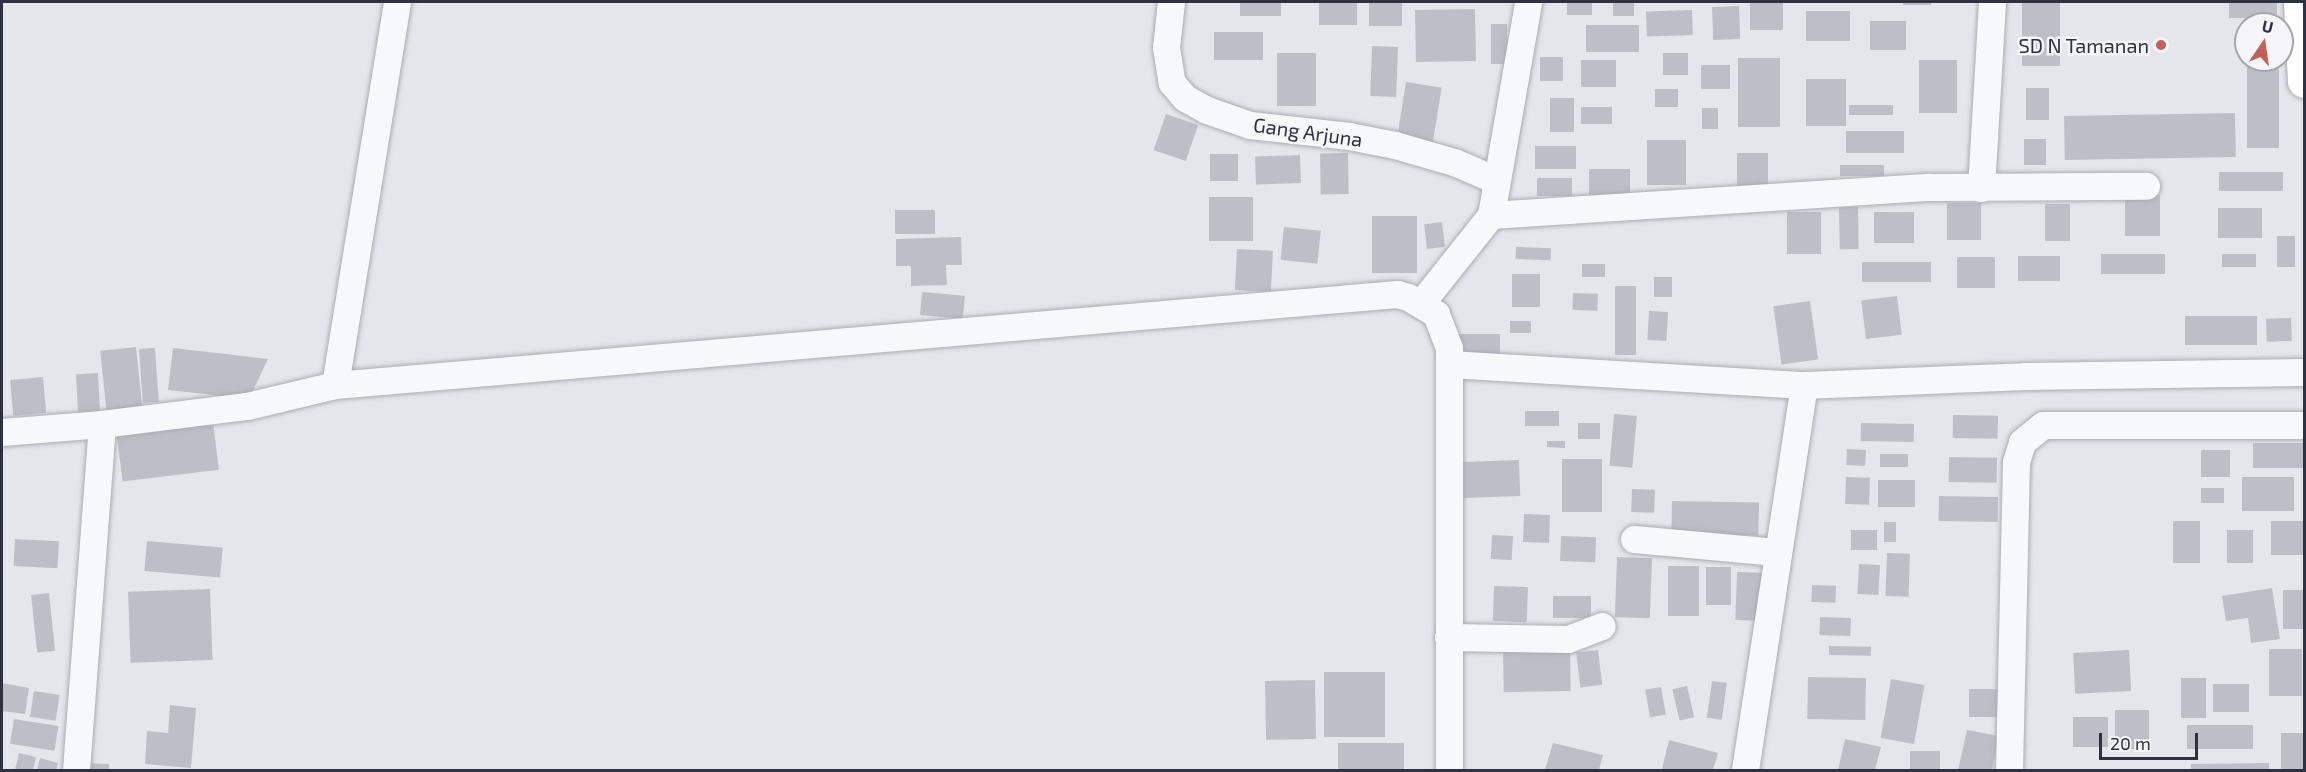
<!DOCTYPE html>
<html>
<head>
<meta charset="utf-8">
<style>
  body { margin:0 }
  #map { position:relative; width:2306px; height:772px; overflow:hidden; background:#e5e6eb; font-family:"Exo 2",sans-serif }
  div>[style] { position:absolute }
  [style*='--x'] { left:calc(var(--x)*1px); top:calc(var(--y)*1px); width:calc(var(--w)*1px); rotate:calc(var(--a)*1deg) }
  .building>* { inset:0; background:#bdbfc7; transform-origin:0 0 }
  .roads { filter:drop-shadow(0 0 2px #aaacb5) drop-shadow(0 0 2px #aaacb5) }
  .street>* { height:27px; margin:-13.5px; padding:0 13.5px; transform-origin:13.5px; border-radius:13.5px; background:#f7f8fa }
  .secondary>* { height:33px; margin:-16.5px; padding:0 16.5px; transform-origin:16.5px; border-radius:16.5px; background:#fff }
  .dots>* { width:16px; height:16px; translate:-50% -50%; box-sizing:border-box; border:3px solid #f5f5f8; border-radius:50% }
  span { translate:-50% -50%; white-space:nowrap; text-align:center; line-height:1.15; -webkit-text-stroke:5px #f5f5f8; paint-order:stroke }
  .poi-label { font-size:20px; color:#2e3142 }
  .right { translate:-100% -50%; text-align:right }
  .street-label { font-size:20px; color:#2e3142 }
  .frame { position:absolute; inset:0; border:3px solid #2e3142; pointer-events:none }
  .north { position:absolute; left:2234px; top:12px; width:60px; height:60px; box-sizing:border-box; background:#f5f5f8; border:2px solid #a5a7af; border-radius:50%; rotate:13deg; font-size:16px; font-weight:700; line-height:24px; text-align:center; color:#2e3142 }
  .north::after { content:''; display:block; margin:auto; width:21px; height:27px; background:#c15f59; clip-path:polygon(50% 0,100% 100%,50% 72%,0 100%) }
  .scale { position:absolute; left:2099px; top:733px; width:99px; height:27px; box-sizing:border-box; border:3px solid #2e3142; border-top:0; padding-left:8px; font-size:18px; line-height:21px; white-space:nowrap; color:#2e3142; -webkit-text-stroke:4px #f5f5f8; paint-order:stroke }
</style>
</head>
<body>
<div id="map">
  <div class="building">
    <i style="left:1240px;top:2px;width:41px;height:14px"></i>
    <i style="left:1319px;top:2px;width:38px;height:23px"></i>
    <i style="left:1369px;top:2px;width:33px;height:24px"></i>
    <i style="left:1567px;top:2px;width:25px;height:13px"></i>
    <i style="left:1613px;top:2px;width:21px;height:14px"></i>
    <i style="left:1750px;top:2px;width:33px;height:28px"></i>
    <i style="left:1903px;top:2px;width:28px;height:3px"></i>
    <i style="left:2022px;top:2px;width:38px;height:64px"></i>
    <i style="left:2229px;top:2px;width:48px;height:16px"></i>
    <i style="left:1739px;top:6px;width:33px;height:27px;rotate:88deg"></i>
    <i style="left:1475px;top:9px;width:52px;height:60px;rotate:89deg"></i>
    <i style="left:1692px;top:10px;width:25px;height:46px;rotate:88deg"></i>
    <i style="left:1850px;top:11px;width:30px;height:44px;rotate:90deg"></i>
    <i style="left:1870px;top:21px;width:36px;height:29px"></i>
    <i style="left:1491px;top:24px;width:16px;height:40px"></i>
    <i style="left:1586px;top:25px;width:53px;height:27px"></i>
    <i style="left:1214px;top:32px;width:49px;height:28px"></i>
    <i style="left:1372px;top:46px;width:26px;height:50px;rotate:2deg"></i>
    <i style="left:1277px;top:53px;width:39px;height:53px"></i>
    <i style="left:1663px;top:53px;width:25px;height:22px"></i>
    <i style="left:1540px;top:57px;width:23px;height:24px"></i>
    <i style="left:1738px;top:58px;width:42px;height:69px"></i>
    <i style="left:1581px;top:60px;width:35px;height:27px"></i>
    <i style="left:1919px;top:60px;width:38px;height:53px"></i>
    <i style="left:2247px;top:60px;width:32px;height:88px"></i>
    <i style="left:1701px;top:65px;width:29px;height:24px"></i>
    <i style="left:1806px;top:79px;width:40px;height:47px"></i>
    <i style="left:1406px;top:82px;width:36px;height:57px;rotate:9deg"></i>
    <i style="left:2026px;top:88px;width:23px;height:32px"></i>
    <i style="left:1655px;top:89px;width:23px;height:18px"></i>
    <i style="left:1574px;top:98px;width:34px;height:24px;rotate:90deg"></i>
    <i style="left:1849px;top:105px;width:44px;height:10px"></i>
    <i style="left:1612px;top:107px;width:17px;height:31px;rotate:90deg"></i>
    <i style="left:1702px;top:108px;width:16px;height:21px"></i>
    <i style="left:2235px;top:113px;width:44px;height:171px;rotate:89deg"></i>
    <i style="left:1166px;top:114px;width:34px;height:38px;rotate:19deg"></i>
    <i style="left:1846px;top:131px;width:58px;height:22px"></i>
    <i style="left:2024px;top:139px;width:22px;height:26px"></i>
    <i style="left:1647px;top:140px;width:39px;height:45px"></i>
    <i style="left:1535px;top:146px;width:41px;height:23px"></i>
    <i style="left:1348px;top:153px;width:41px;height:28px;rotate:89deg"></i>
    <i style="left:1737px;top:153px;width:31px;height:33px"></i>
    <i style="left:1238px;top:154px;width:27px;height:28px;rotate:90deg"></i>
    <i style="left:1300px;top:155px;width:28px;height:45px;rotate:88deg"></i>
    <i style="left:1884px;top:165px;width:11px;height:44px;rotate:90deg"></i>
    <i style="left:1589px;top:169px;width:41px;height:28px"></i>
    <i style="left:2219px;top:172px;width:64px;height:19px"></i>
    <i style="left:1537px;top:178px;width:35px;height:18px"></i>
    <i style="left:2125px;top:195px;width:35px;height:41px"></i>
    <i style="left:1209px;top:197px;width:44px;height:44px"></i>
    <i style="left:1981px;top:203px;width:37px;height:34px;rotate:90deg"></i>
    <i style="left:2045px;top:204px;width:25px;height:37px"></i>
    <i style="left:1858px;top:207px;width:42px;height:19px;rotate:89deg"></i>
    <i style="left:2262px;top:208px;width:30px;height:44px;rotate:90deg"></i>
    <i style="left:895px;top:210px;width:40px;height:24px"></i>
    <i style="left:1787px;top:212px;width:34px;height:42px"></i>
    <i style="left:1874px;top:212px;width:40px;height:31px"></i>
    <i style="left:1417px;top:216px;width:57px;height:45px;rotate:90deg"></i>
    <i style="left:1442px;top:222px;width:25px;height:18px;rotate:83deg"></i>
    <i style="left:1284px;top:227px;width:37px;height:33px;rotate:6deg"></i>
    <i style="left:2277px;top:236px;width:18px;height:31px"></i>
    <i style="clip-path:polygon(961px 237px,962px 265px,946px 265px,947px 285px,911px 286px,911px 266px,896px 266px,896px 239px)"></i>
    <i style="left:1516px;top:247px;width:35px;height:12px;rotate:2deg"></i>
    <i style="left:1237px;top:249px;width:36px;height:41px;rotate:3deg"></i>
    <i style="left:2101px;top:254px;width:64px;height:20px"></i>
    <i style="left:2222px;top:254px;width:34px;height:13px"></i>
    <i style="left:2018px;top:256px;width:42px;height:25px"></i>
    <i style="left:1957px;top:257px;width:38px;height:31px"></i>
    <i style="left:1931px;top:262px;width:20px;height:69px;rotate:90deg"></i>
    <i style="left:1582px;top:264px;width:23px;height:13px"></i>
    <i style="left:1512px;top:274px;width:28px;height:33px"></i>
    <i style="left:1654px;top:277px;width:18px;height:20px"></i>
    <i style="left:1615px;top:286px;width:21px;height:69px"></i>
    <i style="left:922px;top:292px;width:43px;height:23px;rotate:5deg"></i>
    <i style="left:1573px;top:293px;width:25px;height:17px;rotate:2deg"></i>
    <i style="left:1897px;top:296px;width:39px;height:36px;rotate:83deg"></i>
    <i style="left:1810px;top:301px;width:59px;height:37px;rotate:82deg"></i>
    <i style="left:1649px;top:311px;width:19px;height:29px;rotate:3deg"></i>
    <i style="left:2185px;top:316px;width:72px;height:29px"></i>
    <i style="left:2291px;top:318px;width:23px;height:25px;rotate:88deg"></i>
    <i style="left:1510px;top:321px;width:21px;height:12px"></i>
    <i style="left:1457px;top:334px;width:43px;height:27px"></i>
    <i style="left:136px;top:347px;width:60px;height:36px;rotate:84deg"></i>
    <i style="left:155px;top:348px;width:54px;height:16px;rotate:86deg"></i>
    <i style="clip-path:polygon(173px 348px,268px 359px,249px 399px,168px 390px)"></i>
    <i style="left:98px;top:373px;width:39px;height:22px;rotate:87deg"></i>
    <i style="left:43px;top:377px;width:36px;height:33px;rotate:85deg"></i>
    <i style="left:1525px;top:411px;width:34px;height:15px"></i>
    <i style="left:1614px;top:414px;width:23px;height:52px;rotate:5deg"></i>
    <i style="left:1953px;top:415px;width:45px;height:23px;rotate:1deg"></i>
    <i style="left:213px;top:422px;width:48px;height:97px;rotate:83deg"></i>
    <i style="left:1578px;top:423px;width:22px;height:16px"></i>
    <i style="left:1861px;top:423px;width:53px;height:18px;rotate:1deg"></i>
    <i style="clip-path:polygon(1547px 441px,1565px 441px,1565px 448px,1547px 447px)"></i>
    <i style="left:2253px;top:443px;width:51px;height:25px"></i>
    <i style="left:1847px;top:449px;width:19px;height:16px;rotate:3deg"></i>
    <i style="left:2201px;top:450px;width:29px;height:27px"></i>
    <i style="left:1880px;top:454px;width:28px;height:13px"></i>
    <i style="left:1949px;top:457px;width:48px;height:25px;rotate:1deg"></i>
    <i style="left:1562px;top:459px;width:40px;height:53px"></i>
    <i style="left:1519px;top:460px;width:36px;height:57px;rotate:88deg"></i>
    <i style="left:1846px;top:477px;width:24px;height:27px;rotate:2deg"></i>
    <i style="left:2242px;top:477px;width:52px;height:34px"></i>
    <i style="left:1878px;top:480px;width:37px;height:27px"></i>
    <i style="left:2201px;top:488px;width:23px;height:15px"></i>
    <i style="left:1632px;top:489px;width:23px;height:23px;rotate:2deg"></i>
    <i style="left:1939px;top:496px;width:59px;height:25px;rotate:1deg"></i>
    <i style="left:1672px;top:501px;width:87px;height:33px;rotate:1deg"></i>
    <i style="left:1524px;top:514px;width:26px;height:28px;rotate:2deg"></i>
    <i style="left:2173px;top:521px;width:27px;height:42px"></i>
    <i style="left:2304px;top:521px;width:34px;height:33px;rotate:90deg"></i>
    <i style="left:1884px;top:522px;width:12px;height:20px"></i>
    <i style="left:1851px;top:530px;width:26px;height:20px"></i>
    <i style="left:2253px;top:530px;width:33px;height:26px;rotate:90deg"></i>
    <i style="left:1492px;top:535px;width:21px;height:24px;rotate:3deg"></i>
    <i style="left:1561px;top:536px;width:35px;height:25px;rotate:2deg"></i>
    <i style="left:15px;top:539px;width:44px;height:27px;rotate:3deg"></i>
    <i style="left:147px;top:541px;width:76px;height:30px;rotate:5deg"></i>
    <i style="left:1887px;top:553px;width:23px;height:43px;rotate:2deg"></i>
    <i style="left:1617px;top:557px;width:35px;height:60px;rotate:2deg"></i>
    <i style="left:1859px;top:564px;width:21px;height:30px;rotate:3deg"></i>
    <i style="left:1668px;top:566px;width:31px;height:50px"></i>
    <i style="left:1706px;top:567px;width:25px;height:38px"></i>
    <i style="left:1737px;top:572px;width:29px;height:48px;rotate:2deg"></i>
    <i style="left:1812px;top:585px;width:24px;height:17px;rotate:2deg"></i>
    <i style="left:1494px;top:586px;width:34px;height:35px;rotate:2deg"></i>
    <i style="clip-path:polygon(2272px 588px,2280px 639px,2251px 643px,2248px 618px,2226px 621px,2222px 596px)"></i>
    <i style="left:210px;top:589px;width:71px;height:82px;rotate:88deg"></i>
    <i style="left:2283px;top:590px;width:21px;height:39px"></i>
    <i style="left:49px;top:593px;width:58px;height:18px;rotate:84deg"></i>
    <i style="left:1591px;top:596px;width:22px;height:38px;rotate:90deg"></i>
    <i style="left:1820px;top:617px;width:31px;height:18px;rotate:2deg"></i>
    <i style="left:1829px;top:646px;width:42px;height:9px;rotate:1deg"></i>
    <i style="left:1570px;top:649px;width:42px;height:67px;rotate:89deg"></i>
    <i style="left:2269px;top:649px;width:33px;height:47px"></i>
    <i style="left:1598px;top:650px;width:35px;height:22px;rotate:83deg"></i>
    <i style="left:2129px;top:650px;width:41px;height:56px;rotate:87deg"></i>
    <i style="left:1324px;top:672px;width:61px;height:65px"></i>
    <i style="left:1808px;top:677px;width:58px;height:42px;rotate:1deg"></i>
    <i style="left:2181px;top:678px;width:25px;height:40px"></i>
    <i style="left:1891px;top:679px;width:34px;height:60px;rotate:10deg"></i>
    <i style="left:1315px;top:680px;width:59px;height:50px;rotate:89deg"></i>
    <i style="left:1712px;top:681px;width:15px;height:37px;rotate:8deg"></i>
    <i style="clip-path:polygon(2px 683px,29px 688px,25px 714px,2px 711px)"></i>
    <i style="left:2213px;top:684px;width:36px;height:28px"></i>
    <i style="left:1687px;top:686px;width:32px;height:15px;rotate:77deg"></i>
    <i style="left:1661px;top:687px;width:28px;height:16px;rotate:80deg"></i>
    <i style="left:1969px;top:689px;width:36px;height:28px"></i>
    <i style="left:34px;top:691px;width:26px;height:26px;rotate:9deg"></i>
    <i style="clip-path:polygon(170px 705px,196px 708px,191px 768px,145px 764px,147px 731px,168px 733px)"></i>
    <i style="left:2115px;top:710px;width:34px;height:39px"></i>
    <i style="left:2073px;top:717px;width:35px;height:30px"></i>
    <i style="left:14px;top:719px;width:45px;height:25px;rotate:9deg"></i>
    <i style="left:2253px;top:725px;width:24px;height:66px;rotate:90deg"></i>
    <i style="clip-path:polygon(1967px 730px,1999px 736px,1992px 770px,1958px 770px)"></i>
    <i style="left:2281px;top:733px;width:23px;height:37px"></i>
    <i style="clip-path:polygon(1845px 739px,1881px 747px,1875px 770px,1838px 770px)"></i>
    <i style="clip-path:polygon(1669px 740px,1718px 753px,1713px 770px,1662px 769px)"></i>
    <i style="left:1338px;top:743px;width:66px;height:27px"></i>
    <i style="clip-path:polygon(1553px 743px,1603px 755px,1599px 770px,1545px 770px)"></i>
    <i style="left:1910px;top:751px;width:30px;height:19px"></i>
    <i style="clip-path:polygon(19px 753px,36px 757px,33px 770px,15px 770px)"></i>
    <i style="clip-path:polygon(40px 758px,58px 763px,56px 770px,37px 770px)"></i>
    <i style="clip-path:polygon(83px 763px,109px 764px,109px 770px,83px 770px)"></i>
    <i style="clip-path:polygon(2269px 763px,2269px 770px,2191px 770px,2191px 764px)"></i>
  </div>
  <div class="roads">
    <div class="street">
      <i style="--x:1171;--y:2;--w:45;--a:96.3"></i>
      <i style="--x:1166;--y:47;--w:36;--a:81"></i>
      <i style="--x:1172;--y:83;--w:20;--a:49"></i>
      <i style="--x:1185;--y:98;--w:25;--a:29"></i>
      <i style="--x:1207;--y:110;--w:46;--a:19.2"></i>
      <i style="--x:1250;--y:125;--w:100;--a:6.3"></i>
      <i style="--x:1349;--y:136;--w:47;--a:11.1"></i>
      <i style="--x:1395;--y:145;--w:61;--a:16.1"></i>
      <i style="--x:1454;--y:162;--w:46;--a:23.2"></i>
      <i style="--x:1981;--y:188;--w:186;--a:-86.6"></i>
      <i style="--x:1491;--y:215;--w:439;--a:-3.7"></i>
      <i style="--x:1929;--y:187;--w:217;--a:-0.3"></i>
      <i style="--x:1421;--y:303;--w:112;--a:-51.5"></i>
      <i style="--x:1491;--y:215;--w:216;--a:-80.1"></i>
      <i style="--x:1449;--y:364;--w:356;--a:3.4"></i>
      <i style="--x:1804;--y:385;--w:221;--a:-2.3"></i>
      <i style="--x:2025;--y:376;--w:279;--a:-0.8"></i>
      <i style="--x:335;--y:385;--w:388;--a:-80.8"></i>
      <i style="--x:2;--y:432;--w:100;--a:-4.6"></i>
      <i style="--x:102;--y:424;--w:146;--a:-7.1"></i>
      <i style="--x:247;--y:406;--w:90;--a:-13.4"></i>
      <i style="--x:335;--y:385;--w:1066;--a:-4.9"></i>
      <i style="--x:1397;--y:294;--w:11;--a:15"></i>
      <i style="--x:1408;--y:297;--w:33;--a:31"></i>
      <i style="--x:1436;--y:314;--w:36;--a:69"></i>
      <i style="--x:1449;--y:348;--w:422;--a:90"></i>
      <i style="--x:1634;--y:539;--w:143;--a:5.2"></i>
      <i style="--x:1448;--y:637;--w:120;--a:1"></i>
      <i style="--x:1568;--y:639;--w:36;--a:-21"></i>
      <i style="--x:76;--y:770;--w:347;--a:-85.7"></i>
      <i style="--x:1745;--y:770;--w:389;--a:-81.3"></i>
      <i style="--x:2009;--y:770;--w:308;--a:-88.7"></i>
      <i style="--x:2016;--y:462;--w:21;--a:-73"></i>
      <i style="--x:2022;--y:442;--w:27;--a:-39"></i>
      <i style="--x:2043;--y:425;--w:261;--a:0"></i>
    </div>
    <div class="secondary">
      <i style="--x:2300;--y:2;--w:79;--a:87.1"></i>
    </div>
  </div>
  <div class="dots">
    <i style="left:2161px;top:45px;background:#c15f59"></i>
  </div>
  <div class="poi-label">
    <span class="right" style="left:2149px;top:45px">SD N Tamanan</span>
  </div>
  <div class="street-label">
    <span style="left:1308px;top:132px;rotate:8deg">Gang Arjuna</span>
  </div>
  <div class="frame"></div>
  <div class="north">U</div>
  <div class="scale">20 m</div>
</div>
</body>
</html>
